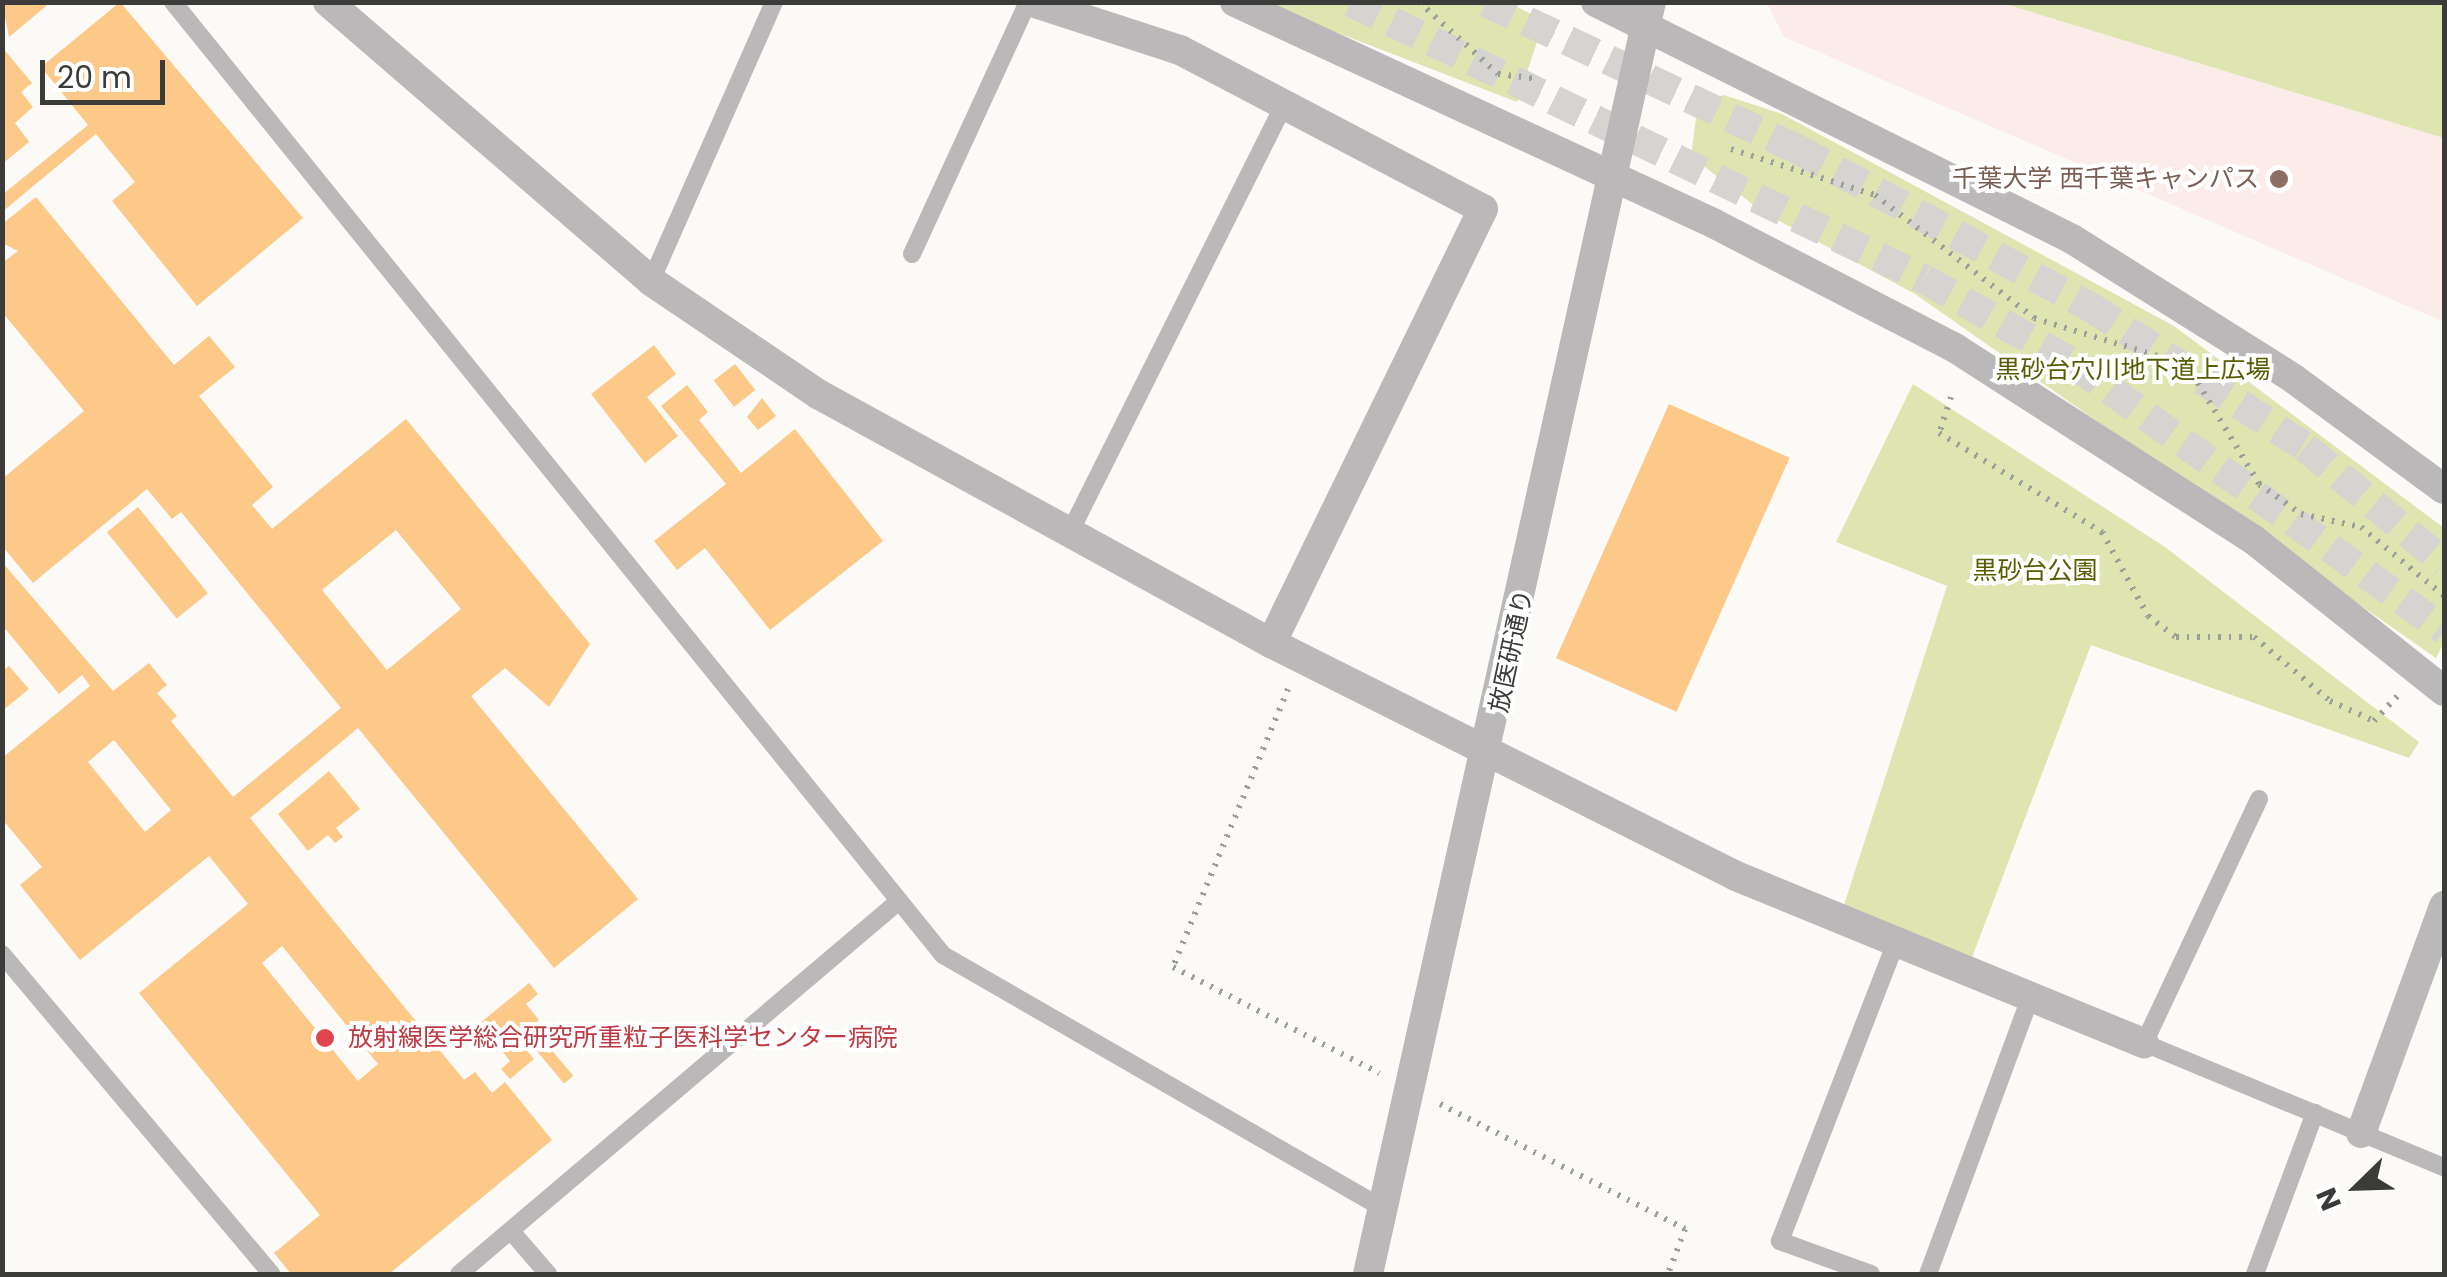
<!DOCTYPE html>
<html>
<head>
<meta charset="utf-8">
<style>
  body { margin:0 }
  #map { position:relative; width:2447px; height:1277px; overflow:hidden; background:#fbfaf6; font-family:Poppins,"Noto Sans JP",sans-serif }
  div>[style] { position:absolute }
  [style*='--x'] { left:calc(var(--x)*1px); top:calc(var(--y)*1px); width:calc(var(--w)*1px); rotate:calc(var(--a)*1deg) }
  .education>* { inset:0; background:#fcece9 }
  .green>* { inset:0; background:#dee5b0 }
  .building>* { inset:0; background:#fcc989; transform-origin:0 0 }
  .tertiary-tunnel>* { height:30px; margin-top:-15px; transform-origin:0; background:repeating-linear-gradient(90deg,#d5d4d0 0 30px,transparent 0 45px) }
  .path>* { height:6px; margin-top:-3px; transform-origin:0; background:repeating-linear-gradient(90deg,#9e9e9b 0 2.5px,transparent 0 10.5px) }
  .service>* { height:18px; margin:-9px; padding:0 9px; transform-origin:9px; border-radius:9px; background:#bab8b8 }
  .minor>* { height:30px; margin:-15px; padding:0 15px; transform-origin:15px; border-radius:15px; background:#bab8b8 }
  .tertiary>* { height:30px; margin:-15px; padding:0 15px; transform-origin:15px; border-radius:15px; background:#bab8b8 }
  .dots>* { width:28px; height:28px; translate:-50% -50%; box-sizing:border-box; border:5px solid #fff; border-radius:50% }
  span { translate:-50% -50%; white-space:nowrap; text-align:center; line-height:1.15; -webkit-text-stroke:8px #fff; paint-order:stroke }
  .education-label { font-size:25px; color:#785e54 }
  .right { translate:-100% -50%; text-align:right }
  .park-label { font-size:25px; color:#585d00 }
  .street-label { font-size:25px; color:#3b3b39 }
  .health-label { font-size:25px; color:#be3a42 }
  .left { translate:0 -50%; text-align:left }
  .frame { position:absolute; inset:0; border:5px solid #3b3b39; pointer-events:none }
  .north { position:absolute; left:2307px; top:1137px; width:100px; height:100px; -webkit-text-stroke:8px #fff; paint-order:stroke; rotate:247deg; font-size:28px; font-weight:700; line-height:40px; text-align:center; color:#3b3b39 }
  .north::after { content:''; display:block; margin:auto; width:35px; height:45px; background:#3b3b39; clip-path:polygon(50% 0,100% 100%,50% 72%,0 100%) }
  .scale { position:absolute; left:40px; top:60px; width:125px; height:45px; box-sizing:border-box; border:5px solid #3b3b39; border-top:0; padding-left:12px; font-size:30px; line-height:35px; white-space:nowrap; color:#3b3b39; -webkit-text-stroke:8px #fff; paint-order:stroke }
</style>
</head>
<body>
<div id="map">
  <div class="education">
    <i style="clip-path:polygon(1767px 3px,2444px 3px,2444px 322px,1784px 37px)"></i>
  </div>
  <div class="green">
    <i style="clip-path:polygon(1260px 3px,1510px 3px,1544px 21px,1517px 102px)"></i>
    <i style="clip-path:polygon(2002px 3px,2444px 3px,2444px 138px)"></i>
    <i style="clip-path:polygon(1724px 95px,1782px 114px,2174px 326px,2444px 528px,2444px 642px,2436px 658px,1915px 294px,1761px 211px,1691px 156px,1698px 103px)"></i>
    <i style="clip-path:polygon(1913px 384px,2165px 547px,2419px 742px,2409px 758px,2091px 645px,1971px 960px,1844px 905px,1947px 586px,1836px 542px)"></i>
  </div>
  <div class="building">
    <i style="clip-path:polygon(2px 2px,51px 2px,9px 37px)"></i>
    <i style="clip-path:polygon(120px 2px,303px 218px,197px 306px,112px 201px,135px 182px,96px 134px,2px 212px,2px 195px,88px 125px,41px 67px)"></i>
    <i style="clip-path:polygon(2px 47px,32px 83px,21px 92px,33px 107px,15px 123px,29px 142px,2px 164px)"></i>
    <i style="clip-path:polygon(evenodd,36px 197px,174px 365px,209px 336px,235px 367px,199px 396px,273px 487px,252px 505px,272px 529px,406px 419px,590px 644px,549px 707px,505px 668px,471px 696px,638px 899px,554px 968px,358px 728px,250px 818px,464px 1080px,475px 1072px,492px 1093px,505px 1082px,552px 1140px,389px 1274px,291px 1274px,274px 1253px,320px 1215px,139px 993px,248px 904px,209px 856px,80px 960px,20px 885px,42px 867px,2px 819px,2px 758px,90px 686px,82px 675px,59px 694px,2px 625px,2px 562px,113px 691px,149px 663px,167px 685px,157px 693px,177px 716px,171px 721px,233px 797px,341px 708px,181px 512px,172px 519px,147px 489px,33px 583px,2px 546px,2px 479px,84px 411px,2px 312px,2px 263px,18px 251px,2px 243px,2px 224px,36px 197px,396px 530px,461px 609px,387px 670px,322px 590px,396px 530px,36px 197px,114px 740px,171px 810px,145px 832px,88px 762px,114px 740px,36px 197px,282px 946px,378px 1064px,358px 1081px,262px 963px,282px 946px)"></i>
    <i style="clip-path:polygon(654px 345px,676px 374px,647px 397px,678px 436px,645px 463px,591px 394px)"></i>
    <i style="left:735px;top:364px;width:33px;height:27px;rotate:52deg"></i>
    <i style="clip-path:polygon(687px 385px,708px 412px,699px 420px,741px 473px,795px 429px,883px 541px,770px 630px,705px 548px,677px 570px,654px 541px,726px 484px,661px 406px)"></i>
    <i style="clip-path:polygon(762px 398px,776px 416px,758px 430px,747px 417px)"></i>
    <i style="left:1669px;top:404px;width:132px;height:278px;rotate:24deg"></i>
    <i style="left:138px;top:507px;width:111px;height:40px;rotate:51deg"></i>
    <i style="clip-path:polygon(9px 666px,29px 689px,2px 711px,2px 671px)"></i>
    <i style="clip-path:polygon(329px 771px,360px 809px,336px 828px,343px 837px,335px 843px,328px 835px,308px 851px,278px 814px)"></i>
    <i style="clip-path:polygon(529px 983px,538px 994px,526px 1004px,539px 1020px,517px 1039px,534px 1059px,510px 1079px,501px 1069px,510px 1061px,480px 1023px)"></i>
    <i style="left:534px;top:1029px;width:61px;height:12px;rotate:50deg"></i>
  </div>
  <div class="tertiary-tunnel">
    <i style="--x:1351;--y:2;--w:636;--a:25.8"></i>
    <i style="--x:1924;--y:279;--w:172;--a:29.5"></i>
    <i style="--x:2074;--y:364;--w:456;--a:35.7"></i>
    <i style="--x:1486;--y:2;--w:344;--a:25.3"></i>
    <i style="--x:1797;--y:149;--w:332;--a:28.3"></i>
    <i style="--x:2089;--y:306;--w:258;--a:33.1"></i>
    <i style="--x:2305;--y:447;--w:181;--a:39.8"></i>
  </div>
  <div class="path">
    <i style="--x:1419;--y:2;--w:107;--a:42.3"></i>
    <i style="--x:1498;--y:74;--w:41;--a:7"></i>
    <i style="--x:1731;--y:149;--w:151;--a:17.7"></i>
    <i style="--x:1875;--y:195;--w:201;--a:37.7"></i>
    <i style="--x:2034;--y:318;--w:160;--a:17.1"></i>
    <i style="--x:2187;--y:365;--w:139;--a:58.8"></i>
    <i style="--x:2259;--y:484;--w:52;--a:35.5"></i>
    <i style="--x:2301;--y:514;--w:61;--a:12.2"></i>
    <i style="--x:2361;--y:527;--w:108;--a:39.7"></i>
    <i style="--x:1951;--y:397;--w:38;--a:108"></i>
    <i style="--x:1939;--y:433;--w:191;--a:31.3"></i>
    <i style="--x:2102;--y:532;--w:96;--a:61.3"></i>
    <i style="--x:2148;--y:616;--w:35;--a:37"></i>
    <i style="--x:2176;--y:637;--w:78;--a:0"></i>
    <i style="--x:2254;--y:637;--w:99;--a:40.1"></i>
    <i style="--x:2330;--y:701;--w:48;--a:24.4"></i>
    <i style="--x:2374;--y:721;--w:34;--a:-47"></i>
    <i style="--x:1288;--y:689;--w:301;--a:112.5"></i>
    <i style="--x:1173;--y:967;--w:232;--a:27.2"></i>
    <i style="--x:1440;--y:1104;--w:275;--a:27"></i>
    <i style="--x:1685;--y:1229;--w:48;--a:110.7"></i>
  </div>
  <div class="service">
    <i style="--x:173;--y:2;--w:1225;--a:51.06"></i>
    <i style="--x:943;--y:955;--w:509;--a:29.94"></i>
    <i style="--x:912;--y:254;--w:277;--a:-65.3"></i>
    <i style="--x:651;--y:281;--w:305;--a:-66.2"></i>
    <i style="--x:1070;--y:532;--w:479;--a:-63.4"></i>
    <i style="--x:2259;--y:799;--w:270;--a:115.2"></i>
    <i style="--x:2144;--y:1043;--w:325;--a:22.5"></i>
    <i style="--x:2;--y:954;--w:418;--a:49.9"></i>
    <i style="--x:511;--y:1231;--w:57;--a:49.3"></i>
    <i style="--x:459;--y:1274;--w:577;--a:-40.29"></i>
    <i style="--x:1871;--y:1274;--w:97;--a:-160.1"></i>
    <i style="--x:1780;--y:1241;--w:321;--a:-68.8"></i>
    <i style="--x:1928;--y:1274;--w:296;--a:-69.7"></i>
    <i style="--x:2255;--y:1274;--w:172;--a:-69.6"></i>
  </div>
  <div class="minor">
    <i style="--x:328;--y:2;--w:427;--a:40.8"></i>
    <i style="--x:651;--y:281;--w:202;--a:34.1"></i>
    <i style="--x:818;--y:394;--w:517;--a:28.8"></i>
    <i style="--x:1271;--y:643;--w:520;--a:26.61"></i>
    <i style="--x:1736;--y:876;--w:441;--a:22.3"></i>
    <i style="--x:1032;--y:2;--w:156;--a:18"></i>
    <i style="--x:1180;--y:50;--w:342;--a:27.7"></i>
    <i style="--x:1483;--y:209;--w:483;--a:116"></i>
    <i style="--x:2361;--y:1133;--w:242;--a:-69.9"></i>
  </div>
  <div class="tertiary">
    <i style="--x:1235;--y:2;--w:527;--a:24.81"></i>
    <i style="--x:1713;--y:223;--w:272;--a:27.3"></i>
    <i style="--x:1955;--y:348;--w:355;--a:32.7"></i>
    <i style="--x:2254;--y:540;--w:243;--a:38.5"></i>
    <i style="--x:1596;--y:2;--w:532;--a:26.47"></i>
    <i style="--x:2072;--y:239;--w:262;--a:32.2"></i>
    <i style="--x:2294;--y:379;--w:186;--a:36.3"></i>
    <i style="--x:1368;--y:1274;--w:1303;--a:-77.46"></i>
  </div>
  <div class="dots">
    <i style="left:2279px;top:179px;background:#8d6e63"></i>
    <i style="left:325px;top:1038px;background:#e0444e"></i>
  </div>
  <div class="education-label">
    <span class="right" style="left:2259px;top:179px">千葉大学 西千葉キャンパス</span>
  </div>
  <div class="park-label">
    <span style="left:2133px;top:370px">黒砂台穴川地下道上広場</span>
    <span style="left:2035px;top:571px">黒砂台公園</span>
  </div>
  <div class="street-label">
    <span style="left:1512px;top:651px;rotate:-78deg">放医研通り</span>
  </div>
  <div class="health-label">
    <span class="left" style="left:348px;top:1038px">放射線医学総合研究所重粒子医科学センター病院</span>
  </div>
  <div class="frame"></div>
  <div class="north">N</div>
  <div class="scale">20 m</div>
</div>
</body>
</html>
